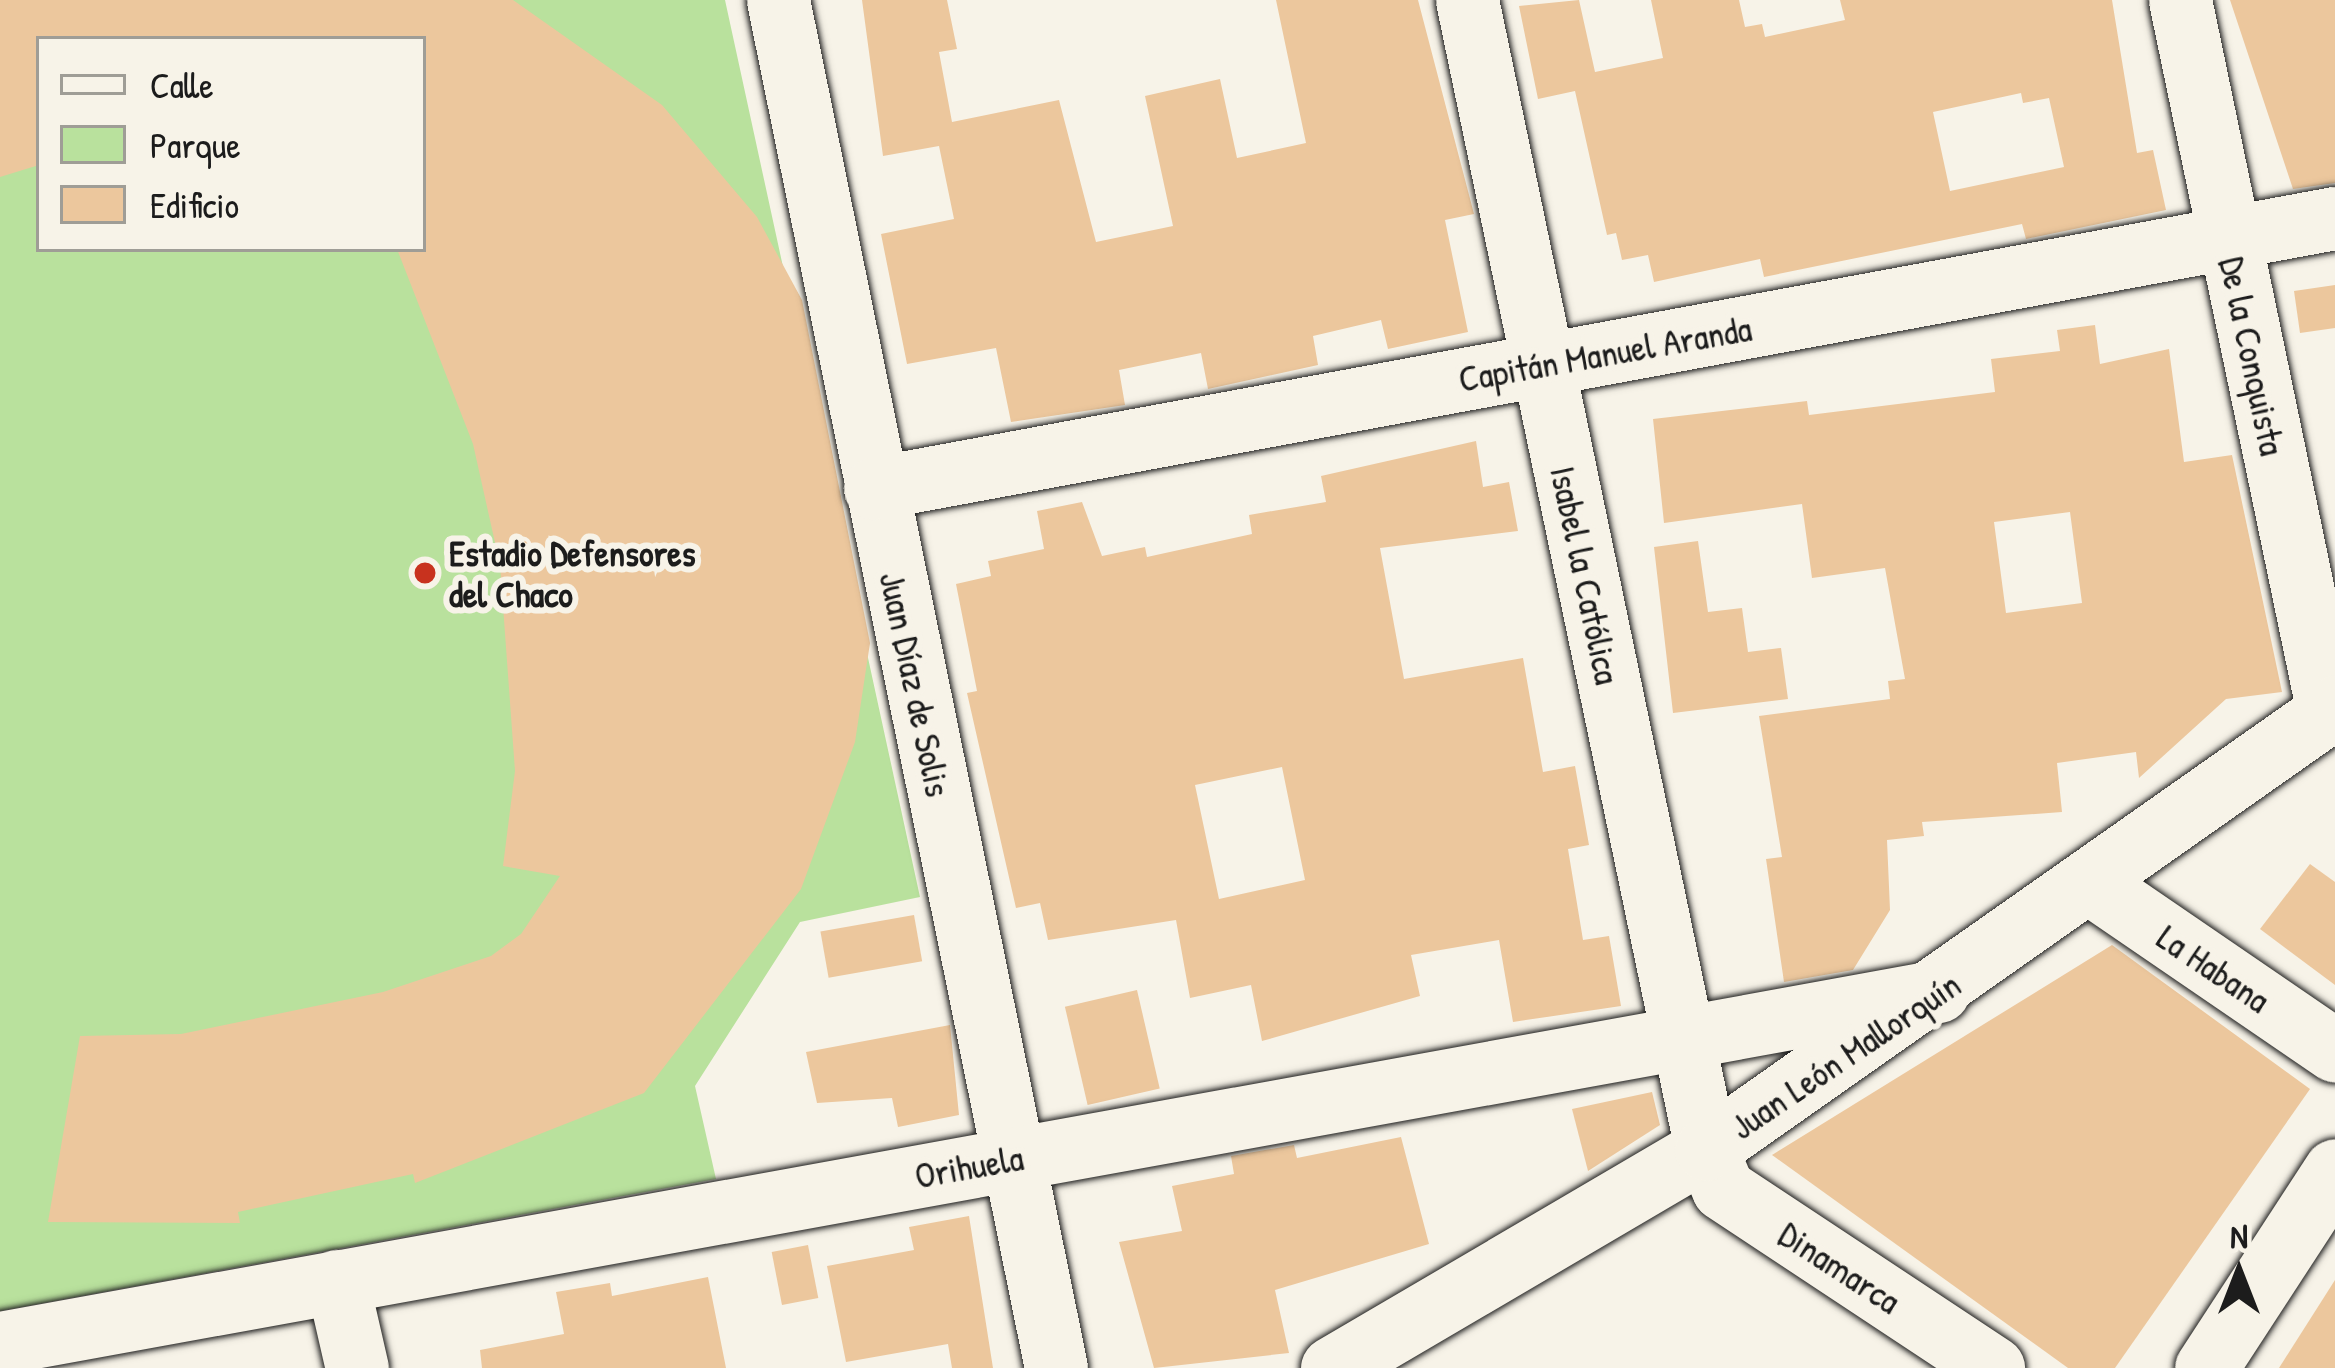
<!DOCTYPE html>
<html>
<head>
<meta charset="utf-8">
<style>
  body { margin:0 }
  #map { position:relative; width:2335px; height:1368px; overflow:hidden; background:#f7f3e8; font-family:"Patrick Hand",sans-serif }
  div>[style] { position:absolute }
  [style*='--x'] { left:calc(var(--x)*1px); top:calc(var(--y)*1px); width:calc(var(--w)*1px); rotate:calc(var(--a)*1deg) }
  .green>* { inset:0; background:#b9e19d }
  .building>* { inset:0; background:#ecc79d; transform-origin:0 0 }
  .roads { filter:drop-shadow(0 0 3px #1c1c1c) drop-shadow(0 0 3px #1c1c1c) }
  .minor>* { height:63px; margin:-31.5px; padding:0 31.5px; transform-origin:31.5px; border-radius:31.5px; background:#f7f3e8 }
  .dots>* { width:33px; height:33px; translate:-50% -50%; box-sizing:border-box; border:6px solid #f7f3e8; border-radius:50% }
  span { translate:-50% -50%; white-space:nowrap; text-align:center; line-height:1.15; -webkit-text-stroke:12px #f7f3e8; paint-order:stroke }
  .street-label { font-size:36px; color:#1c1c1c }
  .poi-label { font-size:36px; color:#1c1c1c; font-weight:700 }
  .left { translate:0 -50%; text-align:left }
  .legend { position:absolute; left:36px; top:36px; width:390px; height:216px; box-sizing:border-box; background:#f7f3e8; border:3px solid #9f9d96; margin:0; padding:15px 21px; list-style:none; font-size:36px; color:#1c1c1c }
  .legend li { display:flex; align-items:center; gap:24px; height:60px }
  .legend b { width:60px; border:3px solid #9f9d96 }
  .north { position:absolute; left:2179px; top:1212px; width:120px; height:120px; -webkit-text-stroke:9px #f7f3e8; paint-order:stroke; rotate:0deg; font-size:33px; font-weight:700; line-height:48px; text-align:center; color:#1c1c1c }
  .north::after { content:''; display:block; margin:auto; width:42px; height:54px; background:#1c1c1c; clip-path:polygon(50% 0,100% 100%,50% 72%,0 100%) }
</style>
</head>
<body>
<div id="map">
  <div class="green">
    <i style="clip-path:polygon(evenodd,0 0,725px 0,920px 897px,800px 922px,695px 1086px,716px 1179px,0 1311px,0 0,39px 39px,423px 39px,423px 249px,39px 249px,39px 39px)"></i>
  </div>
  <div class="building">
    <i style="clip-path:polygon(0 0,513px 0,662px 105px,757px 217px,802px 300px,870px 643px,855px 742px,801px 889px,644px 1093px,415px 1183px,413px 1174px,238px 1212px,240px 1223px,48px 1222px,80px 1036px,181px 1034px,383px 992px,491px 956px,521px 934px,560px 876px,503px 866px,515px 771px,500px 565px,473px 444px,397px 249px,423px 249px,423px 39px,39px 39px,39px 165px,0 177px)"></i>
    <i style="clip-path:polygon(862px 0,947px 0,957px 49px,939px 52px,952px 122px,1059px 100px,1096px 242px,1173px 226px,1145px 96px,1220px 79px,1237px 158px,1306px 143px,1276px 0,1418px 0,1474px 214px,1445px 220px,1468px 332px,1388px 349px,1381px 320px,1313px 336px,1318px 365px,1208px 389px,1201px 353px,1119px 370px,1125px 405px,1011px 422px,996px 348px,907px 364px,881px 234px,954px 219px,939px 146px,883px 156px)"></i>
    <i style="clip-path:polygon(evenodd,1579px 0,1595px 72px,1663px 58px,1651px 0,1739px 0,1745px 27px,1762px 24px,1765px 37px,1845px 20px,1840px 0,2112px 0,2137px 153px,2153px 150px,2166px 210px,2026px 239px,2022px 224px,1764px 277px,1760px 259px,1654px 282px,1648px 255px,1622px 260px,1616px 233px,1607px 235px,1575px 91px,1538px 99px,1519px 6px,1579px 0,2021px 93px,2023px 103px,2049px 98px,2064px 167px,1950px 191px,1933px 112px,2021px 93px)"></i>
    <i style="clip-path:polygon(2230px 0,2335px 0,2335px 183px,2293px 189px)"></i>
    <i style="clip-path:polygon(2335px 285px,2335px 328px,2300px 333px,2294px 291px)"></i>
    <i style="clip-path:polygon(evenodd,2095px 325px,2100px 364px,2169px 349px,2184px 462px,2232px 455px,2282px 692px,2226px 699px,2139px 778px,2136px 752px,2057px 763px,2062px 812px,1922px 822px,1924px 836px,1887px 840px,1890px 910px,1853px 970px,1784px 982px,1766px 859px,1782px 857px,1759px 716px,1890px 699px,1888px 681px,1905px 679px,1885px 568px,1812px 578px,1802px 504px,1664px 523px,1653px 419px,1807px 401px,1809px 415px,1995px 392px,1991px 359px,2060px 351px,2057px 330px,2095px 325px,2070px 512px,2082px 603px,2006px 613px,1994px 522px,2070px 512px)"></i>
    <i style="clip-path:polygon(evenodd,1476px 441px,1483px 487px,1509px 482px,1518px 531px,1380px 548px,1404px 679px,1523px 658px,1543px 772px,1575px 766px,1589px 845px,1568px 849px,1583px 940px,1609px 936px,1621px 1006px,1513px 1022px,1499px 940px,1411px 955px,1420px 996px,1262px 1041px,1251px 985px,1190px 998px,1176px 920px,1048px 940px,1040px 903px,1016px 908px,967px 693px,977px 691px,956px 584px,991px 576px,988px 561px,1044px 549px,1037px 511px,1082px 502px,1102px 556px,1145px 547px,1147px 557px,1252px 534px,1249px 515px,1326px 502px,1321px 476px,1476px 441px,1282px 767px,1305px 880px,1219px 899px,1195px 785px,1282px 767px)"></i>
    <i style="clip-path:polygon(1698px 541px,1708px 612px,1742px 608px,1748px 652px,1781px 648px,1788px 699px,1673px 713px,1654px 547px)"></i>
    <i style="clip-path:polygon(2310px 864px,2335px 882px,2335px 985px,2260px 929px)"></i>
    <i style="left:914px;top:915px;width:47px;height:95px;rotate:80deg"></i>
    <i style="clip-path:polygon(2112px 945px,2310px 1089px,2115px 1368px,2068px 1368px,1772px 1155px)"></i>
    <i style="left:1137px;top:990px;width:101px;height:74px;rotate:77deg"></i>
    <i style="clip-path:polygon(950px 1025px,959px 1115px,898px 1127px,892px 1098px,817px 1103px,806px 1052px)"></i>
    <i style="clip-path:polygon(1652px 1092px,1660px 1125px,1588px 1171px,1572px 1109px)"></i>
    <i style="clip-path:polygon(1401px 1137px,1429px 1244px,1275px 1290px,1289px 1353px,1154px 1368px,1119px 1242px,1182px 1231px,1172px 1186px,1234px 1174px,1231px 1156px,1294px 1145px,1297px 1158px)"></i>
    <i style="clip-path:polygon(969px 1216px,993px 1368px,952px 1368px,948px 1344px,846px 1362px,827px 1266px,914px 1250px,909px 1227px)"></i>
    <i style="left:808px;top:1245px;width:54px;height:37px;rotate:79deg"></i>
    <i style="clip-path:polygon(708px 1277px,726px 1368px,482px 1368px,480px 1350px,564px 1334px,556px 1292px,610px 1283px,612px 1296px)"></i>
    <i style="clip-path:polygon(2335px 1280px,2335px 1368px,2279px 1368px)"></i>
  </div>
  <div class="roads">
    <div class="minor">
      <i style="--x:778;--y:0;--w:1396;--a:78.51"></i>
      <i style="--x:1467;--y:0;--w:1174;--a:78.25"></i>
      <i style="--x:1706;--y:1149;--w:43;--a:67"></i>
      <i style="--x:1723;--y:1189;--w:324;--a:33.5"></i>
      <i style="--x:2180;--y:0;--w:727;--a:78.26"></i>
      <i style="--x:875;--y:488;--w:1485;--a:-10.48"></i>
      <i style="--x:2093;--y:885;--w:293;--a:34.4"></i>
      <i style="--x:337;--y:1281;--w:89;--a:77.1"></i>
      <i style="--x:0;--y:1343;--w:1970;--a:-10.29"></i>
      <i style="--x:1332;--y:1368;--w:433;--a:-30.4"></i>
      <i style="--x:1706;--y:1149;--w:769;--a:-35.1"></i>
      <i style="--x:2206;--y:1368;--w:236;--a:-56.9"></i>
    </div>
  </div>
  <div class="dots">
    <i style="left:425px;top:573px;background:#c8321e"></i>
  </div>
  <div class="street-label">
    <span style="left:1605px;top:353px;rotate:-10deg">Capitán Manuel Aranda</span>
    <span style="left:2253px;top:356px;rotate:78deg">De la Conquista</span>
    <span style="left:1586px;top:575px;rotate:78deg">Isabel la Católica</span>
    <span style="left:916px;top:684px;rotate:78deg">Juan Díaz de Solis</span>
    <span style="left:2214px;top:968px;rotate:34deg">La Habana</span>
    <span style="left:1845px;top:1055px;rotate:-34deg">Juan León Mallorquín</span>
    <span style="left:969px;top:1166px;rotate:-10deg">Orihuela</span>
    <span style="left:1840px;top:1267px;rotate:33deg">Dinamarca</span>
  </div>
  <div class="poi-label">
    <span class="left" style="left:449px;top:573px">Estadio Defensores<br>del Chaco</span>
  </div>
  <ul class="legend">
  <li><b style="height:15px;background:#f7f3e8"></b>Calle</li>
  <li><b style="height:33px;background:#b9e19d"></b>Parque</li>
  <li><b style="height:33px;background:#ecc79d"></b>Edificio</li>
  </ul>
  <div class="north">N</div>
</div>
</body>
</html>
